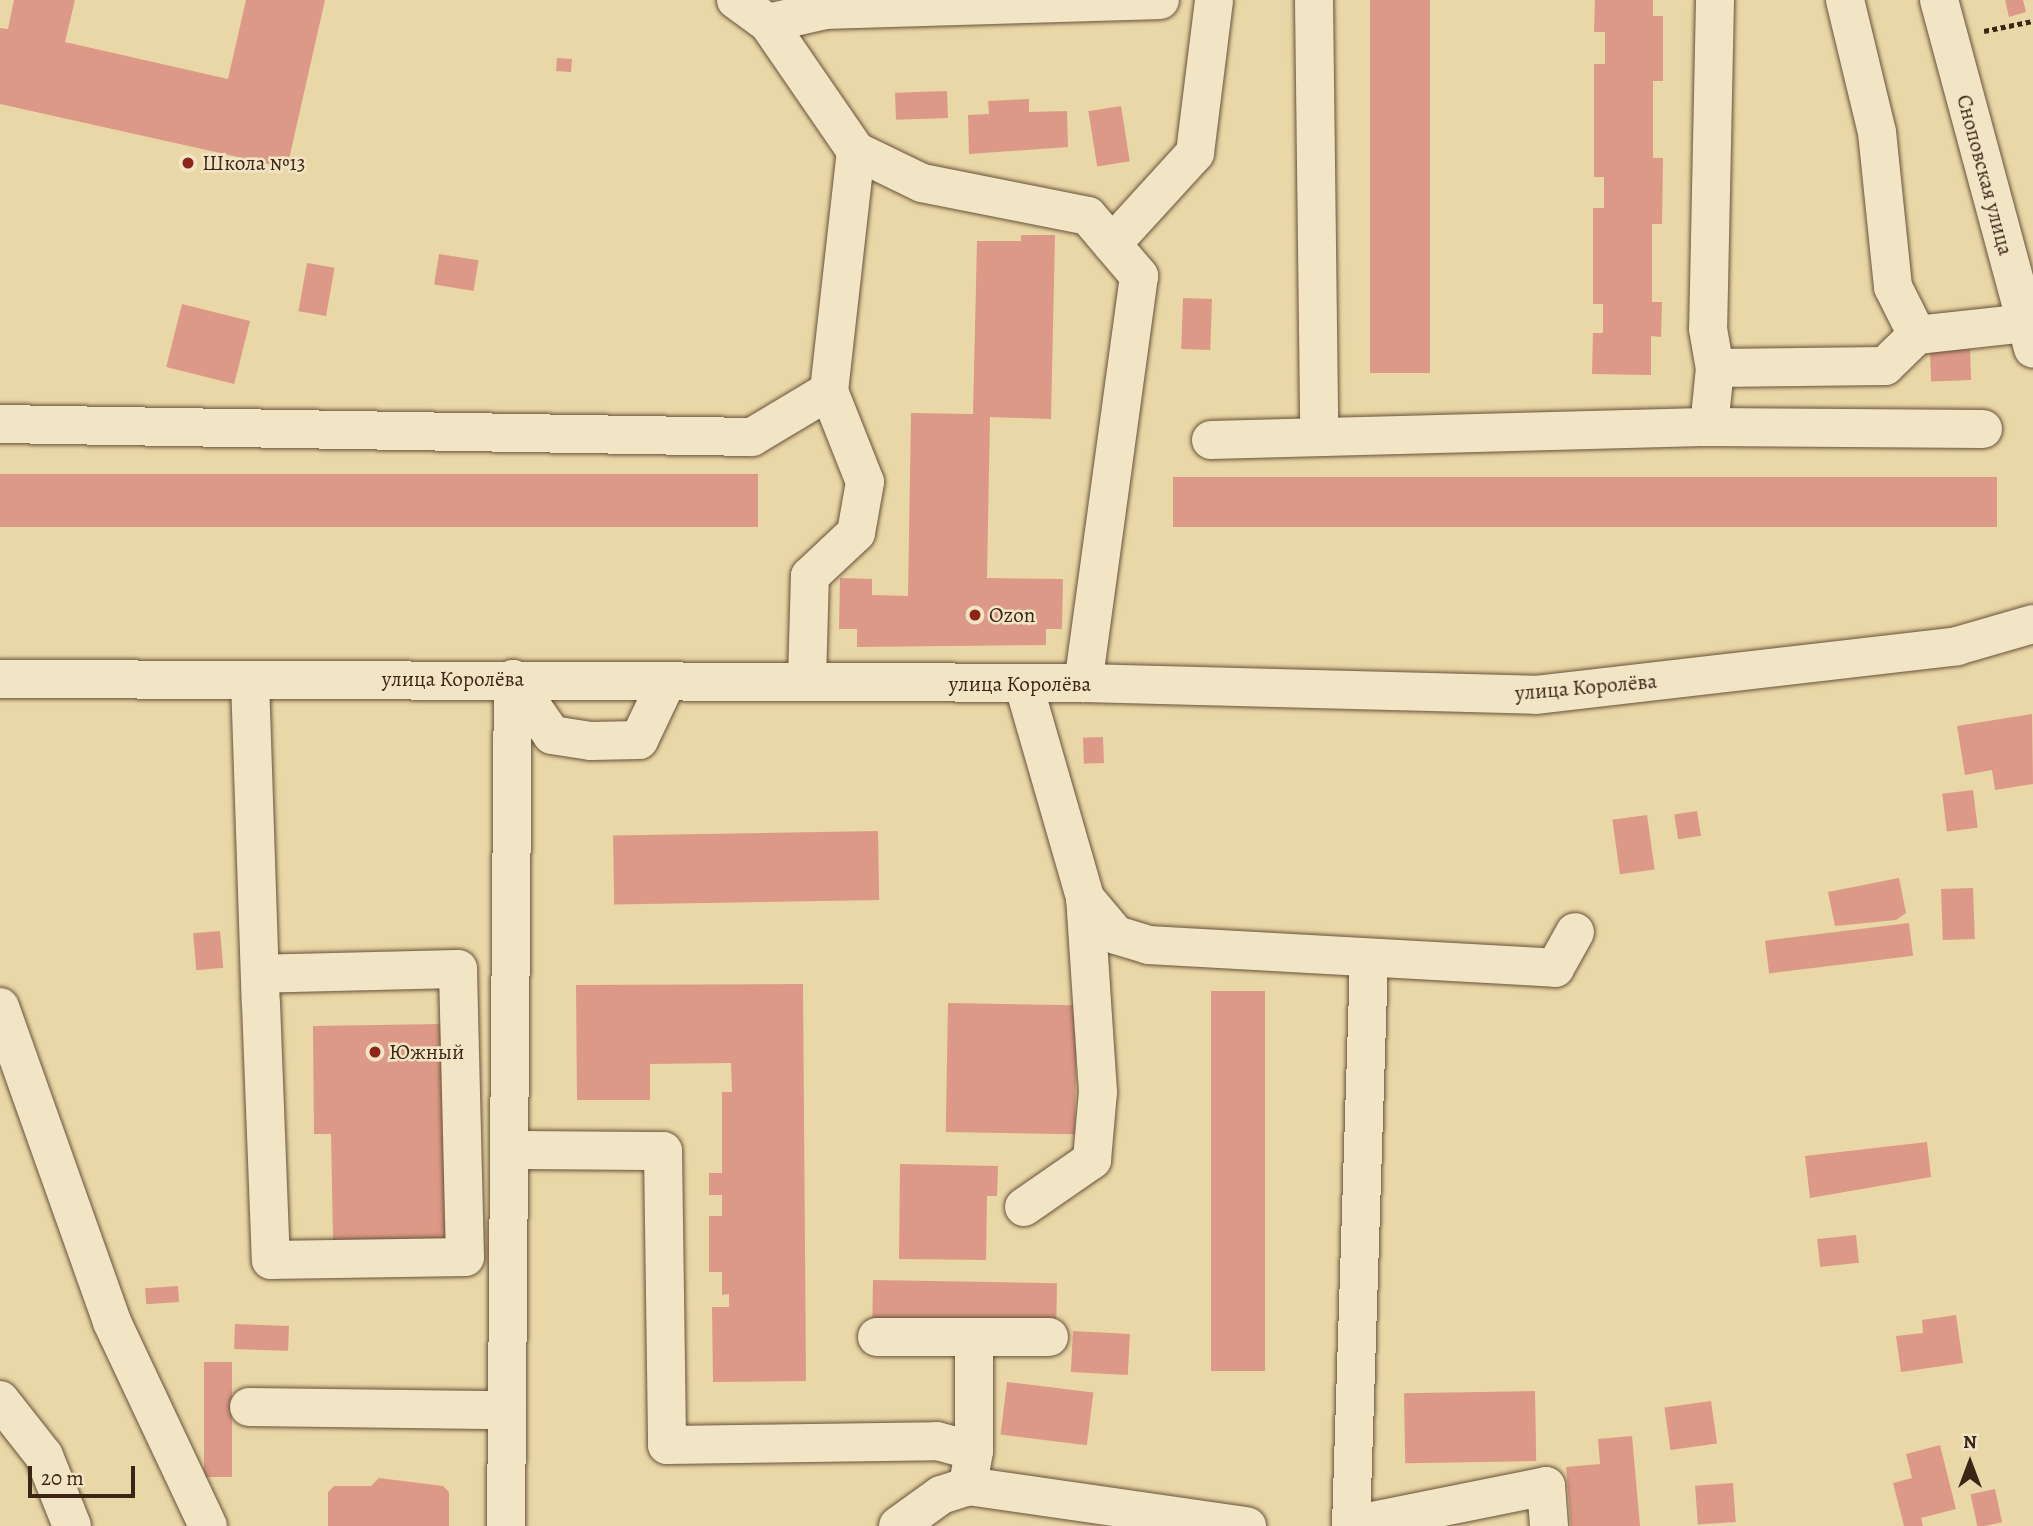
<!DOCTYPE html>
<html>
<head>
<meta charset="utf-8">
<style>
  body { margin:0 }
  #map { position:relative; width:2033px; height:1526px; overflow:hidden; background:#ead7a7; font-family:Alegreya,serif }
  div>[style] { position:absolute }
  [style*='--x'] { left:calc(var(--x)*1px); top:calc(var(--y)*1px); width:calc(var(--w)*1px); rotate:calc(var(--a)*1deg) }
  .building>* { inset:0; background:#dc9987; transform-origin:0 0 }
  .path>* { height:4.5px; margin-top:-2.25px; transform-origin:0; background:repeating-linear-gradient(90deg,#3d2516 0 5px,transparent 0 8.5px) }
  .roads { filter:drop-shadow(0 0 2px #68523a) drop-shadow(0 0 2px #68523a) }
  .minor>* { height:38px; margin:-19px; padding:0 19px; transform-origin:19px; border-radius:19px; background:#f1e5c6 }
  .dots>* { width:19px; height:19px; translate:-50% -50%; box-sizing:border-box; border:4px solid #f1e5c6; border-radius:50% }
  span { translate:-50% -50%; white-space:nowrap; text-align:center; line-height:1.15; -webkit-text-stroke:5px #f1e5c6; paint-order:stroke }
  .poi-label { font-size:21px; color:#3d2516 }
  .left { translate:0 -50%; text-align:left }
  .street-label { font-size:21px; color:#3d2516 }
  .north { position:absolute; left:1935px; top:1428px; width:70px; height:70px; -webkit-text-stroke:5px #f1e5c6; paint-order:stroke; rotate:0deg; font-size:19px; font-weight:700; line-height:28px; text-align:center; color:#3d2516 }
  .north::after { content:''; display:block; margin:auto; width:24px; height:32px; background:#3d2516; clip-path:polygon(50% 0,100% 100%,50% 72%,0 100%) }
  .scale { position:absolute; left:28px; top:1466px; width:107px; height:32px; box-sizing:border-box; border:4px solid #3d2516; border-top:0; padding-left:9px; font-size:21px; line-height:24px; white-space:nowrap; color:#3d2516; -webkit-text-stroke:5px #f1e5c6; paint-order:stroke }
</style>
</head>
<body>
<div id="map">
  <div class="building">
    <i style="clip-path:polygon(14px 0,75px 0,65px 42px,228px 79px,246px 0,325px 0,287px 168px,0 104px,0 28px,8px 29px)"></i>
    <i style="left:1370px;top:0;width:60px;height:373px"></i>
    <i style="clip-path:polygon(1595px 0,1653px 0,1653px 16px,1663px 16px,1663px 81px,1653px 81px,1653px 158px,1663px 158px,1662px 224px,1652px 224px,1652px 302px,1662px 302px,1661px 337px,1651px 336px,1651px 375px,1592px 374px,1593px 333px,1603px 333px,1603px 304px,1593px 304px,1593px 208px,1604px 208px,1604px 177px,1594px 177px,1594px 64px,1605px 64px,1605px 32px,1594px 32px)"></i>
    <i style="clip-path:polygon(2005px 0,2023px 0,2026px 12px,2009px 17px)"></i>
    <i style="left:557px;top:58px;width:15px;height:13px;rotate:4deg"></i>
    <i style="left:947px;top:91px;width:27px;height:52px;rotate:88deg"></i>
    <i style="clip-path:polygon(1029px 99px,1029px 112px,1067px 111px,1068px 147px,969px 154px,968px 115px,989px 114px,988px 101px)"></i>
    <i style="left:1121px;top:106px;width:56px;height:33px;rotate:81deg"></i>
    <i style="clip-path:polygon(1021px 235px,1055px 235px,1051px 419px,990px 417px,987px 578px,1063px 579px,1062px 629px,1046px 629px,1046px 645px,857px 647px,857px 629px,839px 629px,840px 578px,872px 579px,872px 595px,908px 596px,911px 413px,973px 414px,977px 241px,1021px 241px)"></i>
    <i style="left:439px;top:254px;width:40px;height:31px;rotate:9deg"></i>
    <i style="left:307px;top:263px;width:28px;height:49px;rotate:10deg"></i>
    <i style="left:1183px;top:298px;width:29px;height:51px;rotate:2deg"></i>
    <i style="left:182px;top:304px;width:70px;height:65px;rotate:14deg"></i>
    <i style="left:1970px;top:349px;width:31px;height:40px;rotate:88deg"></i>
    <i style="left:0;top:474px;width:758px;height:53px"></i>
    <i style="left:1173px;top:477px;width:824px;height:50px"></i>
    <i style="clip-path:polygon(2032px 714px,2033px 784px,1995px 790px,1992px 770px,1965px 775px,1957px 726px)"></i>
    <i style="left:1103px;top:737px;width:26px;height:20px;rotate:88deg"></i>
    <i style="left:1973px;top:790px;width:38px;height:31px;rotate:83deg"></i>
    <i style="left:1697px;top:811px;width:25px;height:23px;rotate:81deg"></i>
    <i style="left:1647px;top:815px;width:55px;height:35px;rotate:82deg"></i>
    <i style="left:878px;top:831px;width:69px;height:265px;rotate:89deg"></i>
    <i style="clip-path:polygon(1899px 878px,1906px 913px,1896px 920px,1835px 926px,1828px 892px)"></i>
    <i style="left:1973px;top:888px;width:51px;height:32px;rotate:88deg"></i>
    <i style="left:1909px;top:923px;width:33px;height:145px;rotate:83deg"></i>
    <i style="left:220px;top:931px;width:37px;height:27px;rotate:85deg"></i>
    <i style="clip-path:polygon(803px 984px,806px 1381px,713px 1382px,712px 1307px,729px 1307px,729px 1294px,722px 1295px,722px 1272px,709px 1272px,709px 1216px,722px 1216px,722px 1195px,709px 1195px,709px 1173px,722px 1173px,722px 1092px,732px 1092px,731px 1063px,650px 1064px,650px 1100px,577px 1100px,576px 985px)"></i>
    <i style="left:1265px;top:991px;width:380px;height:54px;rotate:90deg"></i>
    <i style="left:948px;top:1003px;width:129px;height:129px;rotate:1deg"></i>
    <i style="clip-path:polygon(442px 1024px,445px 1238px,333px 1240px,331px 1134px,314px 1134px,313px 1026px)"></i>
    <i style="clip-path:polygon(1927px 1142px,1931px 1177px,1810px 1198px,1805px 1156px)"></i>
    <i style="clip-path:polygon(900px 1164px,998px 1166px,997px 1196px,987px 1196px,986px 1260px,899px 1259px)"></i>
    <i style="left:1856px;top:1235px;width:28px;height:39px;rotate:84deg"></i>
    <i style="left:873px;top:1280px;width:184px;height:38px;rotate:1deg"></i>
    <i style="left:178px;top:1286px;width:16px;height:33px;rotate:86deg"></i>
    <i style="clip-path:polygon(1956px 1315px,1963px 1363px,1901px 1372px,1896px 1336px,1923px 1333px,1922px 1320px)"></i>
    <i style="left:235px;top:1324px;width:54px;height:25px;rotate:2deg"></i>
    <i style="left:1073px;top:1331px;width:57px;height:41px;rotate:3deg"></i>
    <i style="left:204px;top:1362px;width:28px;height:115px"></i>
    <i style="left:1007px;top:1382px;width:87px;height:53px;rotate:7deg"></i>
    <i style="left:1535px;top:1391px;width:70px;height:131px;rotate:89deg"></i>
    <i style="left:1711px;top:1401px;width:43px;height:47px;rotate:82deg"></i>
    <i style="clip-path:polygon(1632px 1436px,1640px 1526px,1571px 1526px,1566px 1467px,1600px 1464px,1598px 1439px)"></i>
    <i style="clip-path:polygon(1940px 1445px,1956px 1509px,1921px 1518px,1923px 1526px,1904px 1526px,1893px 1483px,1912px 1478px,1906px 1454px)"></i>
    <i style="clip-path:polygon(379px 1478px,443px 1486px,449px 1492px,449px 1526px,328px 1526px,328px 1492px,334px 1486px,371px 1486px)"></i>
    <i style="left:1733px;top:1483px;width:39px;height:38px;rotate:86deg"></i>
    <i style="left:1995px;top:1489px;width:34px;height:25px;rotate:78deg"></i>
  </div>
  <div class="path">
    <i style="--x:1984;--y:31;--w:50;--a:-11.5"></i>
  </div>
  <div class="roads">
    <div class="minor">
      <i style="--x:736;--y:0;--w:39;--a:36"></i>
      <i style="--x:768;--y:23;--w:155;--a:55.5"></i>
      <i style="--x:856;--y:151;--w:73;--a:25.9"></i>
      <i style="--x:922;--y:183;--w:169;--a:11.2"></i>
      <i style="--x:1088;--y:216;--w:79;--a:49.6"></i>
      <i style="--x:1139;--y:276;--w:411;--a:97.8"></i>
      <i style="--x:1314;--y:0;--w:436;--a:89.3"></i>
      <i style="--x:1715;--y:0;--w:329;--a:91.2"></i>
      <i style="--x:1708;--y:329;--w:40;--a:80"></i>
      <i style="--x:1715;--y:368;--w:170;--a:-0.7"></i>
      <i style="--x:1885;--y:366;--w:45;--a:-44.1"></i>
      <i style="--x:1917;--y:335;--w:109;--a:-6.3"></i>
      <i style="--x:1845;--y:0;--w:136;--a:76.4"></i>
      <i style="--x:1877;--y:132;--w:156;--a:84.1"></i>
      <i style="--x:1893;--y:287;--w:54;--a:63.4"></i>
      <i style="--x:1939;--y:0;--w:361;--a:74.9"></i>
      <i style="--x:768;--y:23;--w:58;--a:-12.8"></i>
      <i style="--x:825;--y:10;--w:335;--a:-1.7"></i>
      <i style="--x:1112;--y:244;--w:123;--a:-47.6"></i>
      <i style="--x:1195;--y:153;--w:154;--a:-82.9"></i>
      <i style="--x:1715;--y:368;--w:59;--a:95.8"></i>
      <i style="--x:1709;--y:427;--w:274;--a:0.4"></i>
      <i style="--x:0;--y:424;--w:752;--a:0.99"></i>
      <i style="--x:752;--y:437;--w:90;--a:-30.9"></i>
      <i style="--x:829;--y:391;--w:242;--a:-83.6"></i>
      <i style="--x:1211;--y:440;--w:498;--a:-1.5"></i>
      <i style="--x:0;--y:679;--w:1083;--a:0.21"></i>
      <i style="--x:1083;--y:683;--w:453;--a:1.5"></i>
      <i style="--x:1536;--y:695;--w:424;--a:-6.6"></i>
      <i style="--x:1957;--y:646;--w:79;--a:-16.1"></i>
      <i style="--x:513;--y:679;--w:68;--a:55.1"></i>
      <i style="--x:552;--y:735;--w:39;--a:9"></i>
      <i style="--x:591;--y:741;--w:48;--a:-1.2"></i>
      <i style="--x:639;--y:740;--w:65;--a:-64.6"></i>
      <i style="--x:250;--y:680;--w:324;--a:88.1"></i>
      <i style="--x:261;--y:1004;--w:256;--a:87.8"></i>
      <i style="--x:271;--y:1260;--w:194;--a:-0.9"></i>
      <i style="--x:465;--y:1257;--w:288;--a:-91.4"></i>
      <i style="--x:458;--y:969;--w:198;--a:178.6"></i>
      <i style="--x:807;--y:681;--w:105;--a:-88.4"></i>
      <i style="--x:810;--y:576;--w:63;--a:-43.1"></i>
      <i style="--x:856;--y:533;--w:52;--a:-80"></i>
      <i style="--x:865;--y:482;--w:98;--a:-111.6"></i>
      <i style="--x:1024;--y:686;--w:221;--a:73.9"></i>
      <i style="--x:1085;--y:898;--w:48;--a:50"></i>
      <i style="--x:1116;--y:935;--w:34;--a:17"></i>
      <i style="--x:1148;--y:945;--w:408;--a:3.2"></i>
      <i style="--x:1555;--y:968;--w:41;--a:-60.9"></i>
      <i style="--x:0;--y:1007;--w:334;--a:70.4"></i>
      <i style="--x:112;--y:1322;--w:225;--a:64.8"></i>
      <i style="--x:510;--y:1150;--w:153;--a:0.4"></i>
      <i style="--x:663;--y:1151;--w:294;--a:89.2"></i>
      <i style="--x:667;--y:1445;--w:270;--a:-0.8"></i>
      <i style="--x:937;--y:1441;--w:38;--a:15"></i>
      <i style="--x:974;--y:1451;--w:36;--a:100"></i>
      <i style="--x:1024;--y:1207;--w:83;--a:-34.7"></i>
      <i style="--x:1092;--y:1160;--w:68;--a:-85"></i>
      <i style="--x:1098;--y:1092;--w:194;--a:-93.8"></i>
      <i style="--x:877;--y:1337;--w:172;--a:0"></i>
      <i style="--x:974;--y:1337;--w:114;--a:90"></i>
      <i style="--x:0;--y:1400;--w:71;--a:51.8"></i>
      <i style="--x:44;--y:1456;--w:75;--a:68.2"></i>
      <i style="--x:249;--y:1407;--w:258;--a:0.7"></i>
      <i style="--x:1353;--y:1525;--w:197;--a:-11.4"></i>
      <i style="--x:1546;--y:1486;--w:40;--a:85.7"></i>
      <i style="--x:506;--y:1526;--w:847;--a:-89.53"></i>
      <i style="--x:898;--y:1526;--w:53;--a:-35.8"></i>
      <i style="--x:941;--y:1495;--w:28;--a:-18"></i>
      <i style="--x:968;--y:1486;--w:282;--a:8.2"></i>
      <i style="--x:1351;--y:1526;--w:565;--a:-88.18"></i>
    </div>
  </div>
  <div class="dots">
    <i style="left:188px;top:163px;background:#8f2418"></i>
    <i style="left:975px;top:615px;background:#8f2418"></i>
    <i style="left:375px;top:1052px;background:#8f2418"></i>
  </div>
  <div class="poi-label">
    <span class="left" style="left:202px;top:163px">Школа №13</span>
    <span class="left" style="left:989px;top:615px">Ozon</span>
    <span class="left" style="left:389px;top:1052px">Южный</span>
  </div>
  <div class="street-label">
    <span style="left:1985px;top:175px;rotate:75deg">Сноповская улица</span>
    <span style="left:453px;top:679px">улица Королёва</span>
    <span style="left:1020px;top:684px">улица Королёва</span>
    <span style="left:1586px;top:687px;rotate:-5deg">улица Королёва</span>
  </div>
  <div class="north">N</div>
  <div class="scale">20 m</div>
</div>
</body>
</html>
